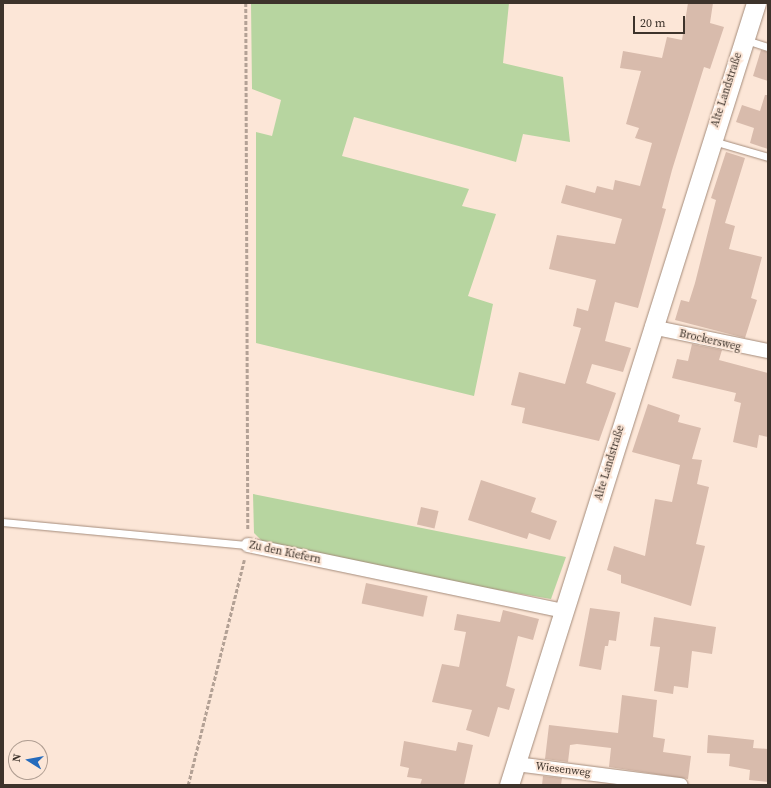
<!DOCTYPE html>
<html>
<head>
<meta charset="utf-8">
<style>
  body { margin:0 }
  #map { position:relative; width:771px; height:788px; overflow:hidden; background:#fce6d7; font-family:"Source Serif 4",serif }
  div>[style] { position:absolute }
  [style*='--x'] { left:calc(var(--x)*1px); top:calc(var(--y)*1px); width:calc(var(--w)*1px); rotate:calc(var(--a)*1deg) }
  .green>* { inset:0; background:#b7d5a0 }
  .building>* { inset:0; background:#d8bbac; transform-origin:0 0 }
  .path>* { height:2.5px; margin-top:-1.25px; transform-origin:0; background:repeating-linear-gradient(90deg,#b3a195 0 4px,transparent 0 6px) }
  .roads { filter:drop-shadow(0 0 1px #a48b7a) drop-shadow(0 0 1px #a48b7a) }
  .lane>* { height:7px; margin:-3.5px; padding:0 3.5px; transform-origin:3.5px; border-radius:3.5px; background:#fff }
  .street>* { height:14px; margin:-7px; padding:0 7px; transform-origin:7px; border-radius:7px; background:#fff }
  .secondary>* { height:19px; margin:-9.5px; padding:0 9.5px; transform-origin:9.5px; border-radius:9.5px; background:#fff }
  span { translate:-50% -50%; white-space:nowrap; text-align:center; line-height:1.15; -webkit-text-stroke:4px #fce6d7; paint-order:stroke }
  .street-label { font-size:11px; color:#3d332b }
  .frame { position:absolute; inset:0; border:4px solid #3d332b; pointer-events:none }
  .north { position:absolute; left:8px; top:740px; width:40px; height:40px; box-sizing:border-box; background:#fce6d7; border:1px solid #b09e92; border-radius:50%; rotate:281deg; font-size:11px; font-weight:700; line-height:16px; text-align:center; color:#3d332b }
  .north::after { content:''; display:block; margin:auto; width:14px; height:18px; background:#256bbc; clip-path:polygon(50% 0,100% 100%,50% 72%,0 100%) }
  .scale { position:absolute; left:633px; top:16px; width:52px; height:18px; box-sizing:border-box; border:2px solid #3d332b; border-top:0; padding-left:5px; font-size:12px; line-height:14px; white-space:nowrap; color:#3d332b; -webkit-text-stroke:3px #fce6d7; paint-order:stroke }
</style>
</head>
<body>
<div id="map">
  <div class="green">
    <i style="clip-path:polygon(251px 3px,509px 3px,503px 63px,563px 77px,570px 142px,523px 134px,516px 162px,354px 117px,342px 156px,469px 189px,462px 206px,496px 214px,468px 296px,493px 304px,474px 396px,256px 343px,256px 132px,272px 136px,281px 100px,252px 89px)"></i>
    <i style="clip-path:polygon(253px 494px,566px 557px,551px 599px,446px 581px,264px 543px,254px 533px)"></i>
  </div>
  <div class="building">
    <i style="clip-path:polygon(688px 3px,713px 3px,710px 23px,724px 27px,710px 69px,704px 67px,672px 170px,662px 208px,666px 209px,638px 308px,615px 302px,605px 341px,631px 348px,623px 372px,592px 364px,586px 383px,616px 393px,599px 441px,522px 423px,525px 408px,511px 405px,519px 372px,565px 384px,581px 328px,573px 326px,577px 308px,588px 311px,596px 280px,549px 269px,557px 235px,615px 244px,622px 219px,561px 203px,566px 185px,595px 193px,597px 186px,613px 190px,615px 180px,640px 186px,652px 143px,635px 138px,639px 128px,626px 124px,641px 71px,620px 68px,623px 51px,662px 58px,667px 37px,682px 40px)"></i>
    <i style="clip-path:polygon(761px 50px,768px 52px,768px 81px,753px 76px)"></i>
    <i style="clip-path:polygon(765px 95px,768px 95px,768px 149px,750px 143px,754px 128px,736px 122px,742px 105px,760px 111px)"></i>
    <i style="clip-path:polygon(726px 152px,745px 158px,725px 223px,735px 226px,729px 249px,762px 257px,751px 298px,757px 300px,745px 338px,675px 320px,681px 300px,689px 302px,695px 283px,716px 200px,711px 198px)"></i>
    <i style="clip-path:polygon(692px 344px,722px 350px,719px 360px,768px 373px,768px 437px,759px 435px,757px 448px,733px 442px,741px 403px,734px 401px,736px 393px,672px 378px,677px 359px,688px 361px)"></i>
    <i style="clip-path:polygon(648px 404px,680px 415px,678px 422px,701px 428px,692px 459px,702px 460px,697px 484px,709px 487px,696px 544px,705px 546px,691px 606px,621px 583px,621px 575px,607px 570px,614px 546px,645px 556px,655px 499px,672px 502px,680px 465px,632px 452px)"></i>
    <i style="clip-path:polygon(481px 480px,536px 498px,531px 512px,557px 521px,550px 540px,529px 533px,527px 539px,468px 520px)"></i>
    <i style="left:421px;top:507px;width:18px;height:18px;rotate:13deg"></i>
    <i style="left:366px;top:583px;width:63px;height:21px;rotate:12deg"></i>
    <i style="clip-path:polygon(590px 608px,620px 612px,616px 641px,609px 640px,608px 646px,605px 646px,601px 670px,579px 666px)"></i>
    <i style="clip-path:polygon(503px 610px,539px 619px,533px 640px,518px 636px,506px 686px,515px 689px,509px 710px,498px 707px,489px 737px,466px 730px,472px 710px,432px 702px,442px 664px,459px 667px,466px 632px,454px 630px,457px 614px,500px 622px)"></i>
    <i style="clip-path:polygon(654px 617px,716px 627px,712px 654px,692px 651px,688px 688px,674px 686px,673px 694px,654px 691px,660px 647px,650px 646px)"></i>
    <i style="clip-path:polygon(622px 695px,657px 700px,653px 737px,665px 739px,663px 752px,691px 756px,688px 779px,609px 767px,611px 748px,577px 744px,570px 745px,568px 762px,545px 759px,549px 725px,618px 733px)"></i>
    <i style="clip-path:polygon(708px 735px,754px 740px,753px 748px,768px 749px,768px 782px,749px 780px,750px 770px,729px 766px,730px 754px,707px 753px)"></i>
    <i style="clip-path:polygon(404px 741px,456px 751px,458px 742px,473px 745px,464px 785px,420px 785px,422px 779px,407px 777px,409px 768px,400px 766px)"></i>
    <i style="clip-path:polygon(543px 776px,562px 778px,561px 785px,542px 785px)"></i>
  </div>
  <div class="path">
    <i style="--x:246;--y:3;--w:527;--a:89.78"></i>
    <i style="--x:188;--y:785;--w:232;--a:-76"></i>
  </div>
  <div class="roads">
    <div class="lane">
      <i style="--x:746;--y:40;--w:23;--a:18"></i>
      <i style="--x:713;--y:141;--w:57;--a:16.2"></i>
      <i style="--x:3;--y:522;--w:246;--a:5.4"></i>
    </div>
    <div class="street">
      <i style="--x:652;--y:327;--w:118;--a:11.7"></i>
      <i style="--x:248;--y:545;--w:323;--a:11.8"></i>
      <i style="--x:516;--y:764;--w:166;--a:7.3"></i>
    </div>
    <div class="secondary">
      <i style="--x:509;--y:785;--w:820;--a:-72.47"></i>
    </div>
  </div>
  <div class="street-label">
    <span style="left:727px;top:90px;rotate:-72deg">Alte Landstraße</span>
    <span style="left:710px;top:341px;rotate:13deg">Brockersweg</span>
    <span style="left:610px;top:463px;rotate:-73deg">Alte Landstraße</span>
    <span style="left:285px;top:553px;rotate:12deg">Zu den Kiefern</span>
    <span style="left:563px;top:770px;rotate:7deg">Wiesenweg</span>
  </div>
  <div class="frame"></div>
  <div class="north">N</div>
  <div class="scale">20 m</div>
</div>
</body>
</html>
